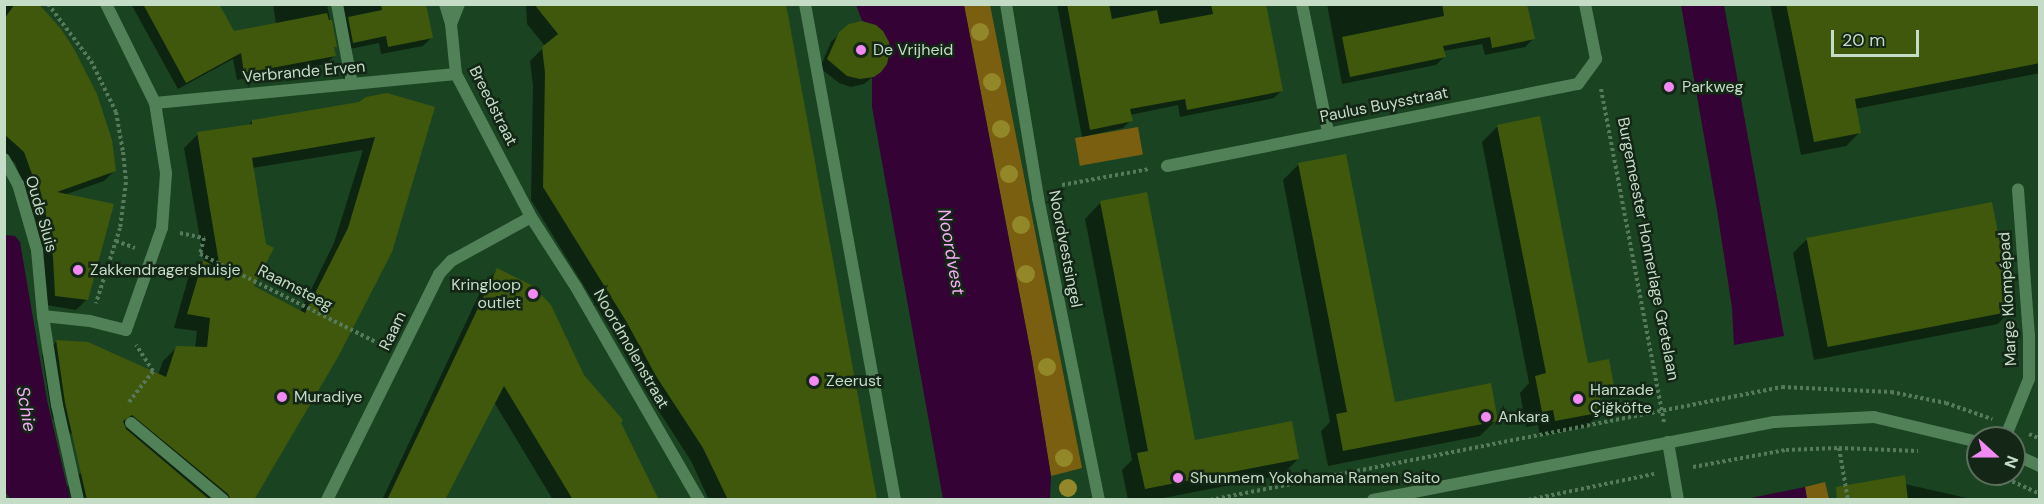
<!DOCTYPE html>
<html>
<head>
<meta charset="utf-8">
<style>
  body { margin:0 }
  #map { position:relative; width:2044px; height:504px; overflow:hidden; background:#1a4421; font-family:"DM Sans",sans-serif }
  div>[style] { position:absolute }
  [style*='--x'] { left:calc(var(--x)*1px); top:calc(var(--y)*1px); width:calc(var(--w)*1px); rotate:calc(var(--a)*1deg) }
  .green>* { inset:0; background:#7b5f11; transform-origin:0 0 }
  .water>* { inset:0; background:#340235 }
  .shadow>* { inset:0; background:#0007 }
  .building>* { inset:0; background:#3f580c; transform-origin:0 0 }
  .path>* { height:4px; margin-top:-2px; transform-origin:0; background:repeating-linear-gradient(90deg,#577a5c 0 3px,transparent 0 6px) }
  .lane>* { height:12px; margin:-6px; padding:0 6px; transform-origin:6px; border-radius:6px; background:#518156 }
  .street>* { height:12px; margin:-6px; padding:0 6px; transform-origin:6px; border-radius:6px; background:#518156 }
  .trees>* { width:18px; height:18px; margin:-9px; border-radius:50%; background:#928829 }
  .dots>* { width:16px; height:16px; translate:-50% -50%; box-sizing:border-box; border:3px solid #142616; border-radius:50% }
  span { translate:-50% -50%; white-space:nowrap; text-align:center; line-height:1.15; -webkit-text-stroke:5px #142616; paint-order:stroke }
  .poi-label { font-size:16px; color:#c5dcc7 }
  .left { translate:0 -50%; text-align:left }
  .right { translate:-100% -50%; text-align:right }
  .street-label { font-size:16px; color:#c5dcc7 }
  .water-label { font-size:18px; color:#f6adf5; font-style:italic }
  .frame { position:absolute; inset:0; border:6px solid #c5dcc7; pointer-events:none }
  .north { position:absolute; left:1966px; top:426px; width:60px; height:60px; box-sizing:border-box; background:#142616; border:2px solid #5b6f5d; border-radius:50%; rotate:111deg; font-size:16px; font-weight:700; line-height:24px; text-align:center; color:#c5dcc7 }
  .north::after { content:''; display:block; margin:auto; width:21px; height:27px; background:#f28af3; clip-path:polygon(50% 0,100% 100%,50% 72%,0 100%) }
  .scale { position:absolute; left:1831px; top:30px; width:88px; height:27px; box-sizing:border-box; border:3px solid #c5dcc7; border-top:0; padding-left:8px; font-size:18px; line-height:21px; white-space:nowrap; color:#c5dcc7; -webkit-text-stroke:4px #142616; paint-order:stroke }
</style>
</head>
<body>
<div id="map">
  <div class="green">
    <i style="clip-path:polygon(964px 5px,990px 5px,1082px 468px,1051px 476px,1032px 359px)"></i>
    <i style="left:1138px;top:127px;width:28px;height:64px;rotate:80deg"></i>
    <i style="clip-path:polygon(1825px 482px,1829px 499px,1807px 499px,1805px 487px)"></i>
  </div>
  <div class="water">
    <i style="clip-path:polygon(856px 5px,964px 5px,1032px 359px,1051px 476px,1050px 499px,943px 499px,872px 107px,872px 47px)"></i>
    <i style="clip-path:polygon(1681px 5px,1724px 5px,1784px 336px,1734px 345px,1732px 308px,1717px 210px)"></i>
    <i style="clip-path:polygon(5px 235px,15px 236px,20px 242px,47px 400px,70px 499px,10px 499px,5px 491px)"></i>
    <i style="clip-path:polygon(1805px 487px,1807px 499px,1746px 499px)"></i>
  </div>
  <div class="shadow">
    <i style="clip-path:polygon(4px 4px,40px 4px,73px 50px,115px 170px,104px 181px,64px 195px,86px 300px,76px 310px,46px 305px,44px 268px,36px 221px,15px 163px,4px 153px)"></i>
    <i style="clip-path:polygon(131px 4px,187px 4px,233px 32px,276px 24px,273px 4px,327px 4px,335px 46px,333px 49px,334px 56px,326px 64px,237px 80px,233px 59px,178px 89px)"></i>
    <i style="clip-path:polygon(330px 4px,424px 4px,431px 38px,423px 46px,381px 54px,379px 43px,345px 50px,338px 10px)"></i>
    <i style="clip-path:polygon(526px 4px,784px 4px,876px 500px,709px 500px,691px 461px,644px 388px,613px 333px,531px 200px,533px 86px,530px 61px,545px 46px,527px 24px)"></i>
    <i style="clip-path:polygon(1057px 4px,1252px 4px,1282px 90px,1274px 98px,1180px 117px,1178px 105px,1130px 115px,1131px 120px,1123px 128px,1082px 137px)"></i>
    <i style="clip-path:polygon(1327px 4px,1525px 4px,1533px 39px,1525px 47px,1485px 55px,1482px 44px,1443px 51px,1444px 57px,1436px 65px,1342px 84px)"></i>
    <i style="clip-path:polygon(1770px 4px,2040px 4px,2040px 73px,1855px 109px,1860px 132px,1846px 146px,1801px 155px)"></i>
    <i style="clip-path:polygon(840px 33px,880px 71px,864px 84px,851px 87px,839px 83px,820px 68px,831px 42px)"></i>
    <i style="clip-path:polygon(evenodd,433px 108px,252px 500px,151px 500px,52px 418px,42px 355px,56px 342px,87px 343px,158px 375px,163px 361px,177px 347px,195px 348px,197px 331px,174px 328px,189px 275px,204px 261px,184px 148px,198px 134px,248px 126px,252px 121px,433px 108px,363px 150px,334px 243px,300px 312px,252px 287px,252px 168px,363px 150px)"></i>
    <i style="clip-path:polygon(1498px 126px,1586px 365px,1613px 385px,1599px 399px,1601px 411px,1586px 427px,1540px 436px,1538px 425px,1526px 427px,1520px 393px,1529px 383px,1482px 142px)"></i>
    <i style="clip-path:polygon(1299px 164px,1393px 403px,1496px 420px,1480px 436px,1328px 466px,1321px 431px,1330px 422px,1283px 180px)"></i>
    <i style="clip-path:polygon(1100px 203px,1194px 442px,1298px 459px,1282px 475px,1153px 500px,1128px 500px,1122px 470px,1132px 460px,1085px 219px)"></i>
    <i style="clip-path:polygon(1806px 240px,2011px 310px,1998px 324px,1814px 360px,1793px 253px)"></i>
    <i style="clip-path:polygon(497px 270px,619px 423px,657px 500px,553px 500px,494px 402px,443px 500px,382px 500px,485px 282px)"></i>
    <i style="clip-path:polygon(80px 473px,111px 500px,71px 500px,67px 487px)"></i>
    <i style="clip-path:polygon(1905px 484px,1967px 498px,1971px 500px,1847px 500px)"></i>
  </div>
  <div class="building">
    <i style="clip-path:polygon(15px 4px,39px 4px,61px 29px,74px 49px,97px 94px,112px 140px,116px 171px,57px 192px,114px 204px,88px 300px,55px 296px,53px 257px,45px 210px,24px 152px,4px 134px,4px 19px)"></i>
    <i style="clip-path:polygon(143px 4px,219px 4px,234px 31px,327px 13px,329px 20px,332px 20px,337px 47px,334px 47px,336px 56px,244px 73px,241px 53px,186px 83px)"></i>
    <i style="clip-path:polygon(381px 4px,426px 4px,433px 38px,388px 47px,386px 36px,353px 43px,348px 17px,382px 10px)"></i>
    <i style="clip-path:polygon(534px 4px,786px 4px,877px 500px,728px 500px,703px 448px,656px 376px,626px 321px,543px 187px,545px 73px,542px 47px,558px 34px)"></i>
    <i style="clip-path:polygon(1067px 4px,1109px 4px,1112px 19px,1157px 10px,1160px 24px,1213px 14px,1211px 4px,1266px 4px,1283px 91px,1187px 110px,1185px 99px,1130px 109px,1133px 121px,1090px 130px)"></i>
    <i style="clip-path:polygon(1442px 4px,1527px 4px,1535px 39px,1492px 48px,1490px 37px,1443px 46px,1446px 57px,1350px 77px,1342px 37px,1444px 16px)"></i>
    <i style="clip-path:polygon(1786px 4px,2040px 4px,2040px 63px,1855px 99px,1861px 133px,1814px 142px)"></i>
    <i style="clip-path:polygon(862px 21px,876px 25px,883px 31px,889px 42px,890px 51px,887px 64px,881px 72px,874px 77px,860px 79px,847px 76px,827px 59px,839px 32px,849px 24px)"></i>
    <i style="clip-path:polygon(evenodd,387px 93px,435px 107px,392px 252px,338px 357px,254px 500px,231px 500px,228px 494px,132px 415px,123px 421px,126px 429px,210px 500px,87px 500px,65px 403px,56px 340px,88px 342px,166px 377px,176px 346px,207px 347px,210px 318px,187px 314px,203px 260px,220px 269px,197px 132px,252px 124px,252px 120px,359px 102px,366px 97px,387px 93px,375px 137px,348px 228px,305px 313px,254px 286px,274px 248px,266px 244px,252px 158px,375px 137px)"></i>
    <i style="clip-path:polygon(1540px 116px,1588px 363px,1609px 359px,1614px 386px,1598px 389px,1603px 412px,1555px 421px,1553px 410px,1542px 412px,1535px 376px,1546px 373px,1497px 125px)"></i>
    <i style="clip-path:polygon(1346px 154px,1395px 402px,1491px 383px,1498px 421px,1343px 451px,1336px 414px,1347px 412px,1298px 163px)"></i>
    <i style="clip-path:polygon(1147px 192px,1195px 440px,1292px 421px,1299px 459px,1145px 489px,1137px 453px,1148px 451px,1100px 201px)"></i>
    <i style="left:1992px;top:202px;width:111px;height:189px;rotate:79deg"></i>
    <i style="clip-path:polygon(497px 268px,533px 286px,551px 305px,584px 375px,623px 420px,621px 423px,659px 500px,573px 500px,504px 386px,445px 500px,387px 500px)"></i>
    <i style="clip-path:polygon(1905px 475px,1908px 500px,1837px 500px,1836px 487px)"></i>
  </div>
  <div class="path">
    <i style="--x:48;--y:4;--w:71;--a:53"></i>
    <i style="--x:91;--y:61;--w:57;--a:63.9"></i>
    <i style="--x:116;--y:112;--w:41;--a:80.1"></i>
    <i style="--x:123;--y:152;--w:30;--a:84"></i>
    <i style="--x:126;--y:182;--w:46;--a:97.4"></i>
    <i style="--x:120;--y:228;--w:79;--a:107.7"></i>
    <i style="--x:1601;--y:89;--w:341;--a:79.3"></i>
    <i style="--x:1062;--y:185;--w:88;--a:-10.4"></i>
    <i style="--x:180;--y:233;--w:25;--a:12"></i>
    <i style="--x:204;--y:238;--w:16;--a:104"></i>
    <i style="--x:200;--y:254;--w:203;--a:26.6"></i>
    <i style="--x:116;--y:241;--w:20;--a:20"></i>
    <i style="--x:129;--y:402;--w:39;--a:-52"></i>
    <i style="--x:153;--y:371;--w:31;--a:-123"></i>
    <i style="--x:2029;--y:434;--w:12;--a:24"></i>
    <i style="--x:1839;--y:448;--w:53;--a:80.2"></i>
    <i style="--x:1693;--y:467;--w:95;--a:-10.4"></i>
    <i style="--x:1786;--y:450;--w:53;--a:-2.2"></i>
    <i style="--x:1839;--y:448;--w:79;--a:2.2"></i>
    <i style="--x:1996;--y:474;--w:48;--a:24.4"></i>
    <i style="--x:1210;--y:500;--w:583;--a:-11.18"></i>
    <i style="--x:1782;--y:387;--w:109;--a:2.6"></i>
    <i style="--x:1891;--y:392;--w:56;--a:11.3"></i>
    <i style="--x:1946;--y:403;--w:49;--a:19.2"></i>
    <i style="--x:1528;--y:500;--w:129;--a:-11.7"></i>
  </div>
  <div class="lane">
    <i style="--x:337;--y:4;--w:81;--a:79.4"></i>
    <i style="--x:1302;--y:4;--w:131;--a:78.5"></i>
    <i style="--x:131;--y:423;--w:120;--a:39.9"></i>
    <i style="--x:2005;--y:438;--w:64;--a:-67.9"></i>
    <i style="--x:2029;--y:379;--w:43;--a:-90"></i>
    <i style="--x:2029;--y:336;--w:147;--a:-94.3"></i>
  </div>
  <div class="street">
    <i style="--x:445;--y:4;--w:21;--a:73"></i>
    <i style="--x:451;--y:24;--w:50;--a:84.3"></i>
    <i style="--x:456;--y:74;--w:161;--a:62.3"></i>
    <i style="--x:531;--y:217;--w:83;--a:57.3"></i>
    <i style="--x:576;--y:287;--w:246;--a:60"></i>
    <i style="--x:805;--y:4;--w:504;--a:79.72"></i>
    <i style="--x:1006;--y:4;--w:197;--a:80.6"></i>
    <i style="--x:1038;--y:198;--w:308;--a:78.6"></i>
    <i style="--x:451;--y:24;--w:22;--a:-68"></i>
    <i style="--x:155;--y:103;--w:302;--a:-5.5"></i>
    <i style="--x:4;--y:159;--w:29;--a:61"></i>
    <i style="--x:18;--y:184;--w:69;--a:73.9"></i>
    <i style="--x:37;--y:250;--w:66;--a:84.8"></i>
    <i style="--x:43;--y:316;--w:90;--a:81.1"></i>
    <i style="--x:57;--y:405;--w:97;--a:77.5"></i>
    <i style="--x:1167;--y:166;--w:419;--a:-11.3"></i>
    <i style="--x:1578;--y:84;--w:31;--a:-54"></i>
    <i style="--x:1596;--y:59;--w:56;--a:-101.3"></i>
    <i style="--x:43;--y:316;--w:47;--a:6.1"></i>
    <i style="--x:90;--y:321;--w:37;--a:14"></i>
    <i style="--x:126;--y:330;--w:108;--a:-70.6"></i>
    <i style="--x:162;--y:228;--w:55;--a:-85.8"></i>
    <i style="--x:166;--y:173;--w:71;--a:-98.9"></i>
    <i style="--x:155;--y:103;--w:110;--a:-116.3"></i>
    <i style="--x:1668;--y:442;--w:59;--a:80.2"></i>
    <i style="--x:2014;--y:454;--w:29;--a:25"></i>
    <i style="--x:327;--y:500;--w:252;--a:-63.6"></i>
    <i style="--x:439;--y:274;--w:18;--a:-47"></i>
    <i style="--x:451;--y:261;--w:91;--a:-28.8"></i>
    <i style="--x:1373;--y:500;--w:409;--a:-11"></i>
    <i style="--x:1775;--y:422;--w:99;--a:-2.9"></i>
    <i style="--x:1874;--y:417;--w:107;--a:13.5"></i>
  </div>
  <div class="trees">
    <i style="left:980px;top:32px"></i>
    <i style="left:992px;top:82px"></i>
    <i style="left:1001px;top:129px"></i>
    <i style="left:1009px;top:174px"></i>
    <i style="left:1021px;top:225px"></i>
    <i style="left:1026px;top:274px"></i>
    <i style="left:1047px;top:367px"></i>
    <i style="left:1064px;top:458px"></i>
    <i style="left:1068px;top:488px"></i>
  </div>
  <div class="dots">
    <i style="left:861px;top:50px;background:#f28af3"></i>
    <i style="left:1669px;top:87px;background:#f28af3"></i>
    <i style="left:78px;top:270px;background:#f28af3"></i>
    <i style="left:533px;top:294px;background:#f28af3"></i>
    <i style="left:814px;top:381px;background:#f28af3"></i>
    <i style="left:282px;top:397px;background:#f28af3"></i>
    <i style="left:1578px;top:399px;background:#f28af3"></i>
    <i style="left:1486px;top:417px;background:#f28af3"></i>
    <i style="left:1178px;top:478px;background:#f28af3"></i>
  </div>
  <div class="poi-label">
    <span class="left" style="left:873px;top:50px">De Vrijheid</span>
    <span class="left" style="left:1682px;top:87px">Parkweg</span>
    <span class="left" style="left:90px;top:270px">Zakkendragershuisje</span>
    <span class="right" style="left:521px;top:294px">Kringloop<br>outlet</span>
    <span class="left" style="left:826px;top:381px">Zeerust</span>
    <span class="left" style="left:1590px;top:399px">Hanzade<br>Çiğköfte</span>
    <span class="left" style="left:294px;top:397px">Muradiye</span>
    <span class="left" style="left:1498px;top:417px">Ankara</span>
    <span class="left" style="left:1190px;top:478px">Shunmem Yokohama Ramen Saito</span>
  </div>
  <div class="street-label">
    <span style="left:304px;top:72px;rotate:-5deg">Verbrande Erven</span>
    <span style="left:1384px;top:105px;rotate:-11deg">Paulus Buysstraat</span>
    <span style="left:493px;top:106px;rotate:63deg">Breedstraat</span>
    <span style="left:41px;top:214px;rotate:74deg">Oude Sluis</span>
    <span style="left:1065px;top:249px;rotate:79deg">Noordvestsingel</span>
    <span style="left:1648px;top:249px;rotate:79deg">Burgemeester Honnerlage Gretelaan</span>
    <span style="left:295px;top:288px;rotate:27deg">Raamsteeg</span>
    <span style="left:2008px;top:299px;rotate:-93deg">Marge Klompépad</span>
    <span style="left:393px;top:331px;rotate:-64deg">Raam</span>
    <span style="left:631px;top:349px;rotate:60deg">Noordmolenstraat</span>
  </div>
  <div class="water-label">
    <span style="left:951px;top:252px;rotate:80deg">Noordvest</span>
    <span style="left:26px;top:409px;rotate:80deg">Schie</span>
  </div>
  <div class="frame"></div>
  <div class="north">N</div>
  <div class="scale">20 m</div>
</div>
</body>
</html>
